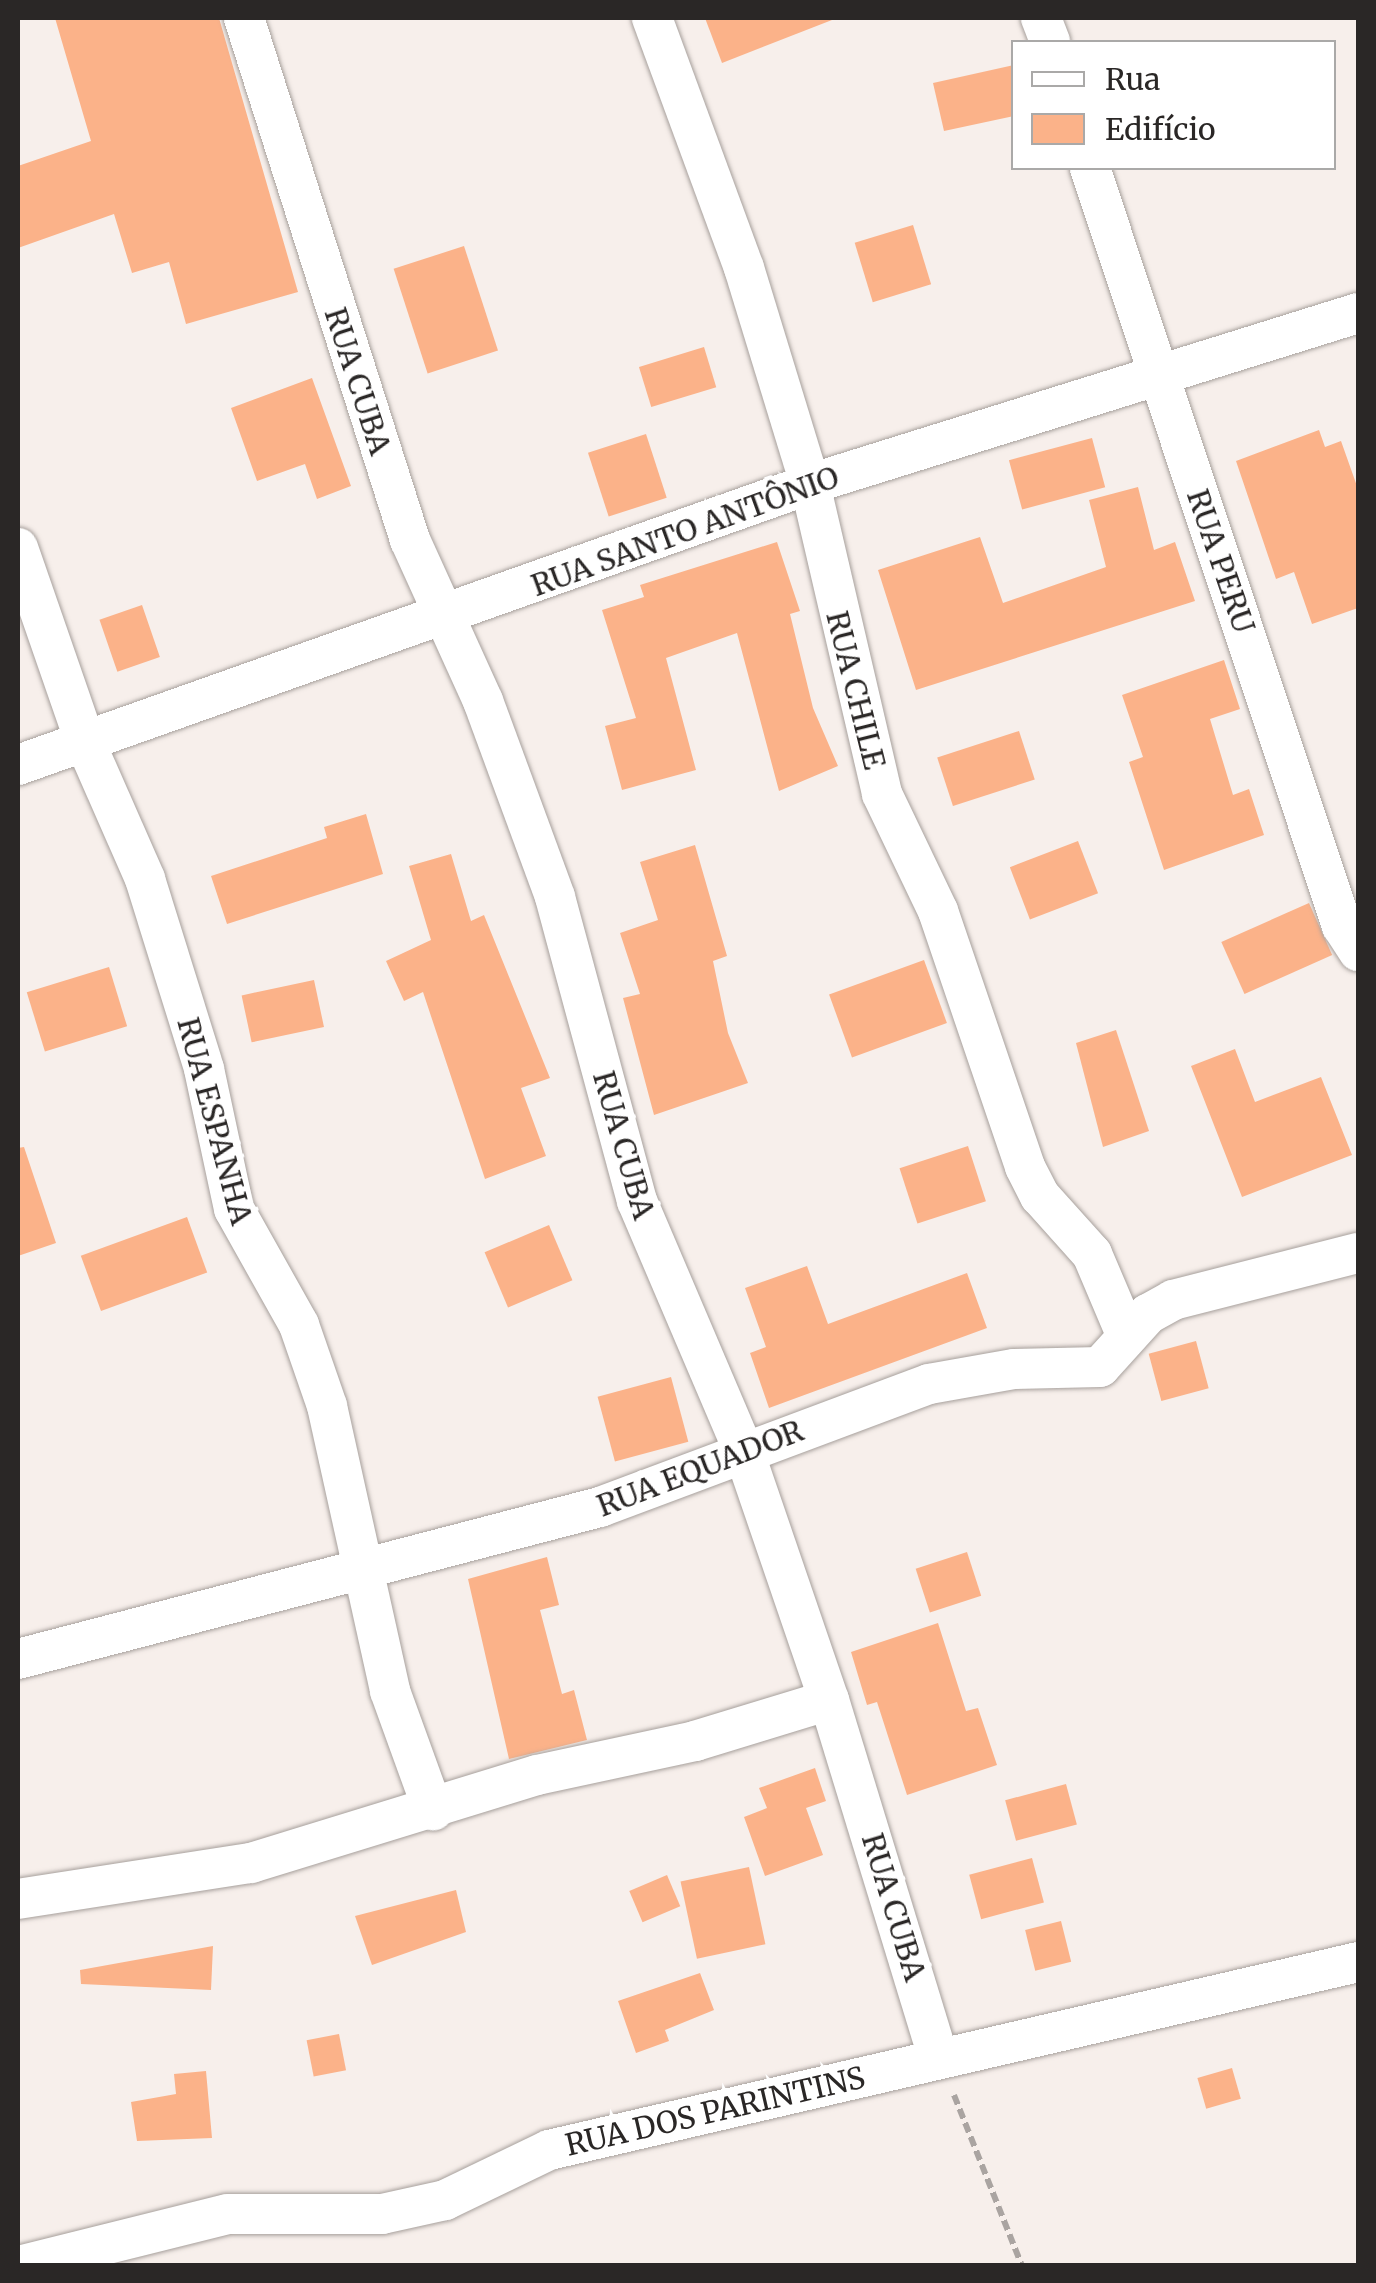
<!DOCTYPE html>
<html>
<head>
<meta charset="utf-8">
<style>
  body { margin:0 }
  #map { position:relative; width:1376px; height:2283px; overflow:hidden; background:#f7efeb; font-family:Merriweather,serif }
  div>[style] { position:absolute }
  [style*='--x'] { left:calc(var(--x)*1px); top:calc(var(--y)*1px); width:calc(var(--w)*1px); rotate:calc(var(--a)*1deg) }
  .building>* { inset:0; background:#fbb289; transform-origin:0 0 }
  .path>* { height:6px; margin-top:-3px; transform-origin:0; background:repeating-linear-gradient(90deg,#aaa4a1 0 10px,transparent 0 15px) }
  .roads { filter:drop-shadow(0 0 2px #a7a09c) drop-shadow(0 0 2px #a7a09c) }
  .minor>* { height:40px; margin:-20px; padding:0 20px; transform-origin:20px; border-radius:20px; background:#fff }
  span { translate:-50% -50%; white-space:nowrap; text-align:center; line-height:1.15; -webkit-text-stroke:9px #fff; paint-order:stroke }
  .street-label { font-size:30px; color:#2a2726 }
  .frame { position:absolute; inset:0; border:20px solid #2a2726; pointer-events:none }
  .legend { position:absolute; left:1011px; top:40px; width:325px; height:130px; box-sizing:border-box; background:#fff; border:2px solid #aaa9a8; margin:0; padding:12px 18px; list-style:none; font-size:30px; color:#2a2726 }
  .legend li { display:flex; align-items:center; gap:20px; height:50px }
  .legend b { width:50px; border:2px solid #aaa9a8 }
</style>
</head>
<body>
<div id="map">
  <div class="building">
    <i style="clip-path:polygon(55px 18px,219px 18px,298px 292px,186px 324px,169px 262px,132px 273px,114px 214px,18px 248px,18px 166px,91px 141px)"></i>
    <i style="clip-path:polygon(705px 18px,832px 18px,832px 20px,722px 63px)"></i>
    <i style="clip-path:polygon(1014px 65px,1014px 116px,944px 131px,933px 83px)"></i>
    <i style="left:913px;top:225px;width:62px;height:61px;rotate:73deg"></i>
    <i style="left:464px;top:246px;width:110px;height:74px;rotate:72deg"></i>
    <i style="left:704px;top:347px;width:42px;height:68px;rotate:73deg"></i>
    <i style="clip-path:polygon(312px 378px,351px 486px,317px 499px,305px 464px,257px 481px,231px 408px)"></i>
    <i style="clip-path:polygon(1319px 430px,1325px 447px,1341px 441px,1358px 489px,1358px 608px,1312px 624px,1294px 572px,1276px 579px,1236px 461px)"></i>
    <i style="left:646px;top:434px;width:67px;height:61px;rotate:72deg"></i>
    <i style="left:1092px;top:438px;width:51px;height:86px;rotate:75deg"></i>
    <i style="clip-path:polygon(1138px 487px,1154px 550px,1175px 542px,1195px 601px,916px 690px,878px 570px,980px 537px,1003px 603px,1106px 567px,1089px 500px)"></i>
    <i style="clip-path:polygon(777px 542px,800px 611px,790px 614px,813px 708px,838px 766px,779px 791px,737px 633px,666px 658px,696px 770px,622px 790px,605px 726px,636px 718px,602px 610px,644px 597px,640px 585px)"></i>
    <i style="left:142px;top:605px;width:55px;height:45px;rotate:71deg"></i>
    <i style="clip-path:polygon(1224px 660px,1240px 709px,1210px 719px,1233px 795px,1249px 789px,1264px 835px,1164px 870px,1129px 762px,1143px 757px,1122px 695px)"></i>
    <i style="left:1019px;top:731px;width:51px;height:86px;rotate:72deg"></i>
    <i style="clip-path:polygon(366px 814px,383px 874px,227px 924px,211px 876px,327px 838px,324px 827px)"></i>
    <i style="left:1078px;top:841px;width:56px;height:73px;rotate:69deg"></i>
    <i style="clip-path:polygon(695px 845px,727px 956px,713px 961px,728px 1033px,748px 1083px,654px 1115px,623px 998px,640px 994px,620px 933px,658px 920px,640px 862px)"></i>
    <i style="clip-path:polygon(451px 854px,471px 921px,484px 915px,550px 1078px,521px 1088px,546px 1156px,485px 1179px,423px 992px,404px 1001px,386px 961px,431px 940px,409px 866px)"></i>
    <i style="left:1309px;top:903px;width:57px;height:96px;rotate:66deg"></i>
    <i style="left:924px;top:960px;width:67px;height:101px;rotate:70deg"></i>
    <i style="left:109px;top:967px;width:62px;height:86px;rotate:73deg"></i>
    <i style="left:314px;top:980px;width:48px;height:74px;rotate:78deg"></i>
    <i style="clip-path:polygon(1116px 1030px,1149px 1131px,1103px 1147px,1076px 1043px)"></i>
    <i style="clip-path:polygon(1235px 1049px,1255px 1102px,1321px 1077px,1352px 1155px,1242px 1197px,1191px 1066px)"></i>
    <i style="left:968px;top:1146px;width:58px;height:72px;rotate:72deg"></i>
    <i style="clip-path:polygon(24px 1147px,56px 1243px,18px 1256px,18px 1148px)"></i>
    <i style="left:187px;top:1217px;width:59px;height:113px;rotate:70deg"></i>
    <i style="left:549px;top:1225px;width:60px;height:70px;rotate:67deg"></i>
    <i style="clip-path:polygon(807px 1266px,828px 1324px,967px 1273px,987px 1328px,769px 1408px,750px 1353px,766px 1347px,745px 1288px)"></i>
    <i style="left:1196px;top:1341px;width:49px;height:49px;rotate:75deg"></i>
    <i style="left:671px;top:1377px;width:67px;height:76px;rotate:75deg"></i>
    <i style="left:967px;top:1552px;width:46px;height:54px;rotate:72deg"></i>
    <i style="clip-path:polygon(547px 1557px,559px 1605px,540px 1610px,562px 1694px,574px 1690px,587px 1740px,509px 1759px,468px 1579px)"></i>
    <i style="clip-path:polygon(938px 1623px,966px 1711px,978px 1708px,997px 1765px,907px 1795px,877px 1702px,867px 1705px,851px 1652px)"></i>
    <i style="clip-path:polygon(815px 1768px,826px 1801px,806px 1808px,823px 1855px,765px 1876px,744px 1817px,767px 1808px,759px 1788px)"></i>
    <i style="left:1066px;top:1784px;width:42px;height:63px;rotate:75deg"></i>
    <i style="left:1032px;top:1858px;width:46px;height:65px;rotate:75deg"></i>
    <i style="left:749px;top:1867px;width:79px;height:70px;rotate:78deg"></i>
    <i style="left:667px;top:1875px;width:34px;height:41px;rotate:67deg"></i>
    <i style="clip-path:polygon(456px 1890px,466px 1932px,372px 1965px,355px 1916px)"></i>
    <i style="left:1061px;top:1921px;width:42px;height:37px;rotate:76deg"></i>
    <i style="clip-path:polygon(213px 1946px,211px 1990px,81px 1984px,80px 1970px)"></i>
    <i style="clip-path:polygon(700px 1973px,714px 2010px,665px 2030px,669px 2041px,636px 2053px,618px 2001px)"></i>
    <i style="left:339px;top:2034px;width:37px;height:33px;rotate:79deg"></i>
    <i style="left:1232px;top:2068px;width:32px;height:36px;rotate:74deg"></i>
    <i style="clip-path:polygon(206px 2071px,212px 2138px,137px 2141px,131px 2102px,176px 2094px,174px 2074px)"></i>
  </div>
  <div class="path">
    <i style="--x:954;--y:2095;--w:184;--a:68.3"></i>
  </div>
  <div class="roads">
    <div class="minor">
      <i style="--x:244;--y:18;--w:548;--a:72.36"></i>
      <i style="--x:410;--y:540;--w:177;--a:65.6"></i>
      <i style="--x:483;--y:701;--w:209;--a:69.8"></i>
      <i style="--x:555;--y:897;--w:315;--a:74.9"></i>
      <i style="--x:637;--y:1201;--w:270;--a:66.9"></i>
      <i style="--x:743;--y:1449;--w:265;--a:71.1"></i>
      <i style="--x:829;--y:1700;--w:372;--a:73"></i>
      <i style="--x:652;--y:18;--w:266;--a:69.8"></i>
      <i style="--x:744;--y:268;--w:226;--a:73"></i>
      <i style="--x:810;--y:484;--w:318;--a:76.9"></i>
      <i style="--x:882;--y:794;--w:130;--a:64.4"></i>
      <i style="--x:938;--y:911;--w:270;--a:71.2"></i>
      <i style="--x:1025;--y:1167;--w:33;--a:63"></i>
      <i style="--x:1040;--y:1196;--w:78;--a:48.1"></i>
      <i style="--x:1092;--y:1254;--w:87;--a:67"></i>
      <i style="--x:1041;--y:18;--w:26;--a:69"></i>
      <i style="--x:1090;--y:168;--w:799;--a:71.61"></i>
      <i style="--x:1342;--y:926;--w:30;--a:57"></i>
      <i style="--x:18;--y:548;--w:205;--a:70.9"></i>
      <i style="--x:85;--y:742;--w:150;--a:66.3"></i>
      <i style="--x:145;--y:879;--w:199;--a:72.7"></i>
      <i style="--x:204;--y:1069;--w:143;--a:77.9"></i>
      <i style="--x:234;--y:1209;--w:133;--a:60.7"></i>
      <i style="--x:299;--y:1325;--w:86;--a:70.9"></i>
      <i style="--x:327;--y:1406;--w:292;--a:77.5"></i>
      <i style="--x:390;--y:1691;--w:127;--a:70.1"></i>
      <i style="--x:18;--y:765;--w:840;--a:-19.53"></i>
      <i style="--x:810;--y:484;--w:574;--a:-17.33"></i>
      <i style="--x:18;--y:1659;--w:602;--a:-14.64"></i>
      <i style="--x:600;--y:1507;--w:351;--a:-20.5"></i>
      <i style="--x:929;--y:1384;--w:86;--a:-10"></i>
      <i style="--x:1014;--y:1369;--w:86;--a:-1.3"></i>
      <i style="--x:1100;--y:1367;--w:72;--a:-47.8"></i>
      <i style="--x:1148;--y:1314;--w:29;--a:-29"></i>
      <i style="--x:1173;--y:1300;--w:191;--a:-14.3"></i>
      <i style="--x:18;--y:1899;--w:236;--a:-8.8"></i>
      <i style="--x:251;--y:1863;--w:299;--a:-17.1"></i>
      <i style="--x:537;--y:1775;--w:162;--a:-12.1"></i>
      <i style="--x:695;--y:1741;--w:140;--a:-17"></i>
      <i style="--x:19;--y:2266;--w:215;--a:-14"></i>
      <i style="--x:228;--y:2214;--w:154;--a:0"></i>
      <i style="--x:382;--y:2214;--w:65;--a:-12.5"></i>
      <i style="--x:445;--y:2200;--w:115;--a:-25.7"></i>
      <i style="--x:549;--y:2150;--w:831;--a:-13.08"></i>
    </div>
  </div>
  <div class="street-label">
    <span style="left:358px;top:381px;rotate:72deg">RUA CUBA</span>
    <span style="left:685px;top:531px;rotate:-20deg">RUA SANTO ANTÔNIO</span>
    <span style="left:1221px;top:561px;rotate:71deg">RUA PERU</span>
    <span style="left:856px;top:690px;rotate:76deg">RUA CHILE</span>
    <span style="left:215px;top:1121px;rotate:75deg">RUA ESPANHA</span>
    <span style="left:624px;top:1145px;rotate:74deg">RUA CUBA</span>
    <span style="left:700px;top:1468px;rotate:-21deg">RUA EQUADOR</span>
    <span style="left:894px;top:1907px;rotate:73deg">RUA CUBA</span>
    <span style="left:715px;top:2111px;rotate:-13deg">RUA DOS PARINTINS</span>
  </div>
  <div class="frame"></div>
  <ul class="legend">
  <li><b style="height:12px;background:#fff"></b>Rua</li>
  <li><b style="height:28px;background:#fbb289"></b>Edifício</li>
  </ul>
</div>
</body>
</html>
